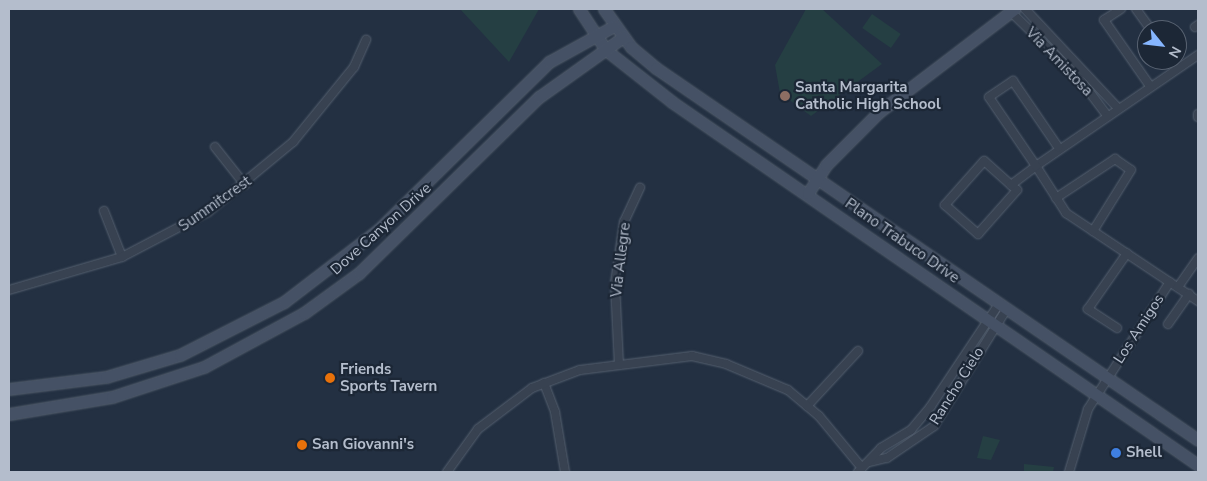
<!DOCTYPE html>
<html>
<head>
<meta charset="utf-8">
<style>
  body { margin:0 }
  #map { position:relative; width:1207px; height:481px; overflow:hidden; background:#233042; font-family:"Nunito Sans",sans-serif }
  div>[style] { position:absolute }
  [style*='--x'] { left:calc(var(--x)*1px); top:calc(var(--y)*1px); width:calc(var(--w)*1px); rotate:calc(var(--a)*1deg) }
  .green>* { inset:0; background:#253f43; transform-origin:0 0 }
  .roads { filter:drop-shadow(0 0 1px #55606f) drop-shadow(0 0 1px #55606f) }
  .street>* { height:8px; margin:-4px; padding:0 4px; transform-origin:4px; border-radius:4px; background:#384251 }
  .secondary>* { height:11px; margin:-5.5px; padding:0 5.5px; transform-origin:5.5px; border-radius:5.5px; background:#455165 }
  .dots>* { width:14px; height:14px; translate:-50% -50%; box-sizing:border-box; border:2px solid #1c2736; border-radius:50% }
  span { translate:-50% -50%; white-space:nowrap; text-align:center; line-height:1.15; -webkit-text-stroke:4.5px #1c2736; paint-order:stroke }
  .street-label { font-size:15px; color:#b4bdcc }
  .poi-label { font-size:15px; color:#b4bdcc; font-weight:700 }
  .left { translate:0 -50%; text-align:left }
  .frame { position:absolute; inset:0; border:10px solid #b4bdcc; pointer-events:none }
  .north { position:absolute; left:1137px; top:20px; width:50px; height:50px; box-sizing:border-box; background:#1c2736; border:1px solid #596372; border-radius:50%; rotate:119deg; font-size:14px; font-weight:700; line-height:20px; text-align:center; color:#b4bdcc }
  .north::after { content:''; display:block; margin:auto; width:18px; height:22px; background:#86b6ff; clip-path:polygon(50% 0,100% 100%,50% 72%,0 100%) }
</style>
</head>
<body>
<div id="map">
  <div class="green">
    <i style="clip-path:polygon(460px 9px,539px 9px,509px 62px)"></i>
    <i style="clip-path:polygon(806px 9px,822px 9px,882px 64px,811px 116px,780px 93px,775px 65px)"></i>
    <i style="left:872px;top:14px;width:35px;height:17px;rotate:35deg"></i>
    <i style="clip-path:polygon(983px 436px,1000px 440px,991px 460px,977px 458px)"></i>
    <i style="clip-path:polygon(1024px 464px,1054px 467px,1053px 472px,1024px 471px)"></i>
  </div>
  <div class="roads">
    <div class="street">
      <i style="--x:1025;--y:9;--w:134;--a:46.8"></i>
      <i style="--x:1121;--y:9;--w:20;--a:147"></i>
      <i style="--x:1104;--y:20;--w:80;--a:55.1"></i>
      <i style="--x:1136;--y:9;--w:26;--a:54"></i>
      <i style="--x:1010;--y:11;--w:96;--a:44.2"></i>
      <i style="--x:1079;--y:78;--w:45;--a:53.1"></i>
      <i style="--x:1195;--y:27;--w:4;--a:-34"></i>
      <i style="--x:1198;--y:55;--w:196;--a:145.6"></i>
      <i style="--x:1036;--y:166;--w:56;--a:57.4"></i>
      <i style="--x:1066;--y:213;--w:159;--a:33.7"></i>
      <i style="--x:1198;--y:114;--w:3;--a:90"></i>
      <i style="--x:215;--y:147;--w:48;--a:51.7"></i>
      <i style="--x:1011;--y:185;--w:36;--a:-138"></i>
      <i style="--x:984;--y:161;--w:59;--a:131.6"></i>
      <i style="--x:945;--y:205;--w:44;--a:41.3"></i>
      <i style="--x:978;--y:234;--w:59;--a:-48.4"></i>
      <i style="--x:1017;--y:190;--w:8;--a:-140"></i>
      <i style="--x:1011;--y:185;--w:31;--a:-37"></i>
      <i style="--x:1036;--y:166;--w:83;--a:-124.3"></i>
      <i style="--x:989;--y:97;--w:29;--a:-34"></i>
      <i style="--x:1013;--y:81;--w:80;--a:55.7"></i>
      <i style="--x:1056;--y:198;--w:71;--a:-33.5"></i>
      <i style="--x:1115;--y:159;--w:19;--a:35"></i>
      <i style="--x:1131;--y:170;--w:72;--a:121.9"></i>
      <i style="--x:104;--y:211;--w:49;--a:68.6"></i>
      <i style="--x:1178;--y:287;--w:35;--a:-55"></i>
      <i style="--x:9;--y:290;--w:118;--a:-16.3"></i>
      <i style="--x:122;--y:257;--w:97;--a:-27.6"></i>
      <i style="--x:208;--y:212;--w:110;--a:-39.5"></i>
      <i style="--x:293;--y:142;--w:97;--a:-50.9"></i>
      <i style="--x:354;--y:67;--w:30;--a:-66"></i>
      <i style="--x:1168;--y:324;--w:37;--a:-55"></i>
      <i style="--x:1117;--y:328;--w:35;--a:-147"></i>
      <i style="--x:1088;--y:309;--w:68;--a:-55.1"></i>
      <i style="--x:619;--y:365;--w:82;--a:-92.8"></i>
      <i style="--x:615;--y:283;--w:62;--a:-81.6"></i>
      <i style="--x:624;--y:222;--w:38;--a:-65"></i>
      <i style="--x:544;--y:383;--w:31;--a:69"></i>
      <i style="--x:555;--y:412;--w:61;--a:80.5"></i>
      <i style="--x:807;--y:406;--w:75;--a:-47.2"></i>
      <i style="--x:869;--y:462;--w:18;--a:-13"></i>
      <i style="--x:887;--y:458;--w:57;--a:-34.2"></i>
      <i style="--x:934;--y:426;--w:137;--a:-58.2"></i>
      <i style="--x:447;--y:472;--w:53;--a:-54.2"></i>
      <i style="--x:478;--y:429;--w:68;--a:-37.2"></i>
      <i style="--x:532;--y:388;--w:51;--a:-20.6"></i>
      <i style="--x:580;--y:370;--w:113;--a:-7.1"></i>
      <i style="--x:692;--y:356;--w:35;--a:13"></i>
      <i style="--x:726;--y:364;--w:67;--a:22.8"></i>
      <i style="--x:788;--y:390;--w:40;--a:40"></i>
      <i style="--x:819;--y:416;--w:67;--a:50.4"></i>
      <i style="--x:858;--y:472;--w:33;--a:-46"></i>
      <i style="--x:881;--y:448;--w:35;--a:-31"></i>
      <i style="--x:911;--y:430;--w:31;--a:-50"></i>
      <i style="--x:931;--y:406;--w:123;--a:-56.3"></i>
      <i style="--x:1069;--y:472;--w:66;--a:-73.2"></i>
      <i style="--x:1088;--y:409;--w:151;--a:-57.2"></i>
    </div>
    <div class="secondary">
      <i style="--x:579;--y:9;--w:49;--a:56.6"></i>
      <i style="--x:606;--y:50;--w:84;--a:38.2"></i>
      <i style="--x:672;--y:102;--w:639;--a:34.61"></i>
      <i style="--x:604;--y:9;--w:47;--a:54.6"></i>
      <i style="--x:631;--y:47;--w:33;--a:40"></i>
      <i style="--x:656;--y:68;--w:657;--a:34.46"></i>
      <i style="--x:808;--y:193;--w:33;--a:-57"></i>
      <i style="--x:826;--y:165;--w:75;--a:-45"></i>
      <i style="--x:879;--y:112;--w:170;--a:-37.3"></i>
      <i style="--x:9;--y:389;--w:98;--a:-7.1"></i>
      <i style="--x:106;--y:377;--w:77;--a:-16.6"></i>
      <i style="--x:180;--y:355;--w:117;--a:-27"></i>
      <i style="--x:284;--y:302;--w:118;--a:-37.5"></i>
      <i style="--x:378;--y:230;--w:240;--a:-44.5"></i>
      <i style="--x:549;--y:62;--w:74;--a:-29"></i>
      <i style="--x:9;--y:414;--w:104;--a:-9.4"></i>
      <i style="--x:112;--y:397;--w:97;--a:-18.1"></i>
      <i style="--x:204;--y:367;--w:114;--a:-28.4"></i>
      <i style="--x:304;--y:313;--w:68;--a:-36"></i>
      <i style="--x:359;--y:273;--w:252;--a:-44.4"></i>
      <i style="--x:539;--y:97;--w:103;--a:-35.5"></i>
    </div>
  </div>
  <div class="dots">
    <i style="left:785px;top:96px;background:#8d6e63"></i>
    <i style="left:330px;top:378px;background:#e8710a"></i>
    <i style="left:302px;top:445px;background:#e8710a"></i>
    <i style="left:1116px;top:453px;background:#3f7fe0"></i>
  </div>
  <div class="street-label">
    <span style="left:1059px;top:62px;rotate:46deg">Via Amistosa</span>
    <span style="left:215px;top:204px;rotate:-35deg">Summitcrest</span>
    <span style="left:381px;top:229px;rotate:-42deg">Dove Canyon Drive</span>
    <span style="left:902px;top:241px;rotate:35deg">Plano Trabuco Drive</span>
    <span style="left:621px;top:260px;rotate:-83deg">Via Allegre</span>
    <span style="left:1139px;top:329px;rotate:-57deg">Los Amigos</span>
    <span style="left:957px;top:386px;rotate:-58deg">Rancho Cielo</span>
  </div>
  <div class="poi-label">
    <span class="left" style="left:795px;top:96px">Santa Margarita<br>Catholic High School</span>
    <span class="left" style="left:340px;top:378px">Friends<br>Sports Tavern</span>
    <span class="left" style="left:312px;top:445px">San Giovanni's</span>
    <span class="left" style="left:1126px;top:453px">Shell</span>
  </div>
  <div class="frame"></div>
  <div class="north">N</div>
</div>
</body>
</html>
